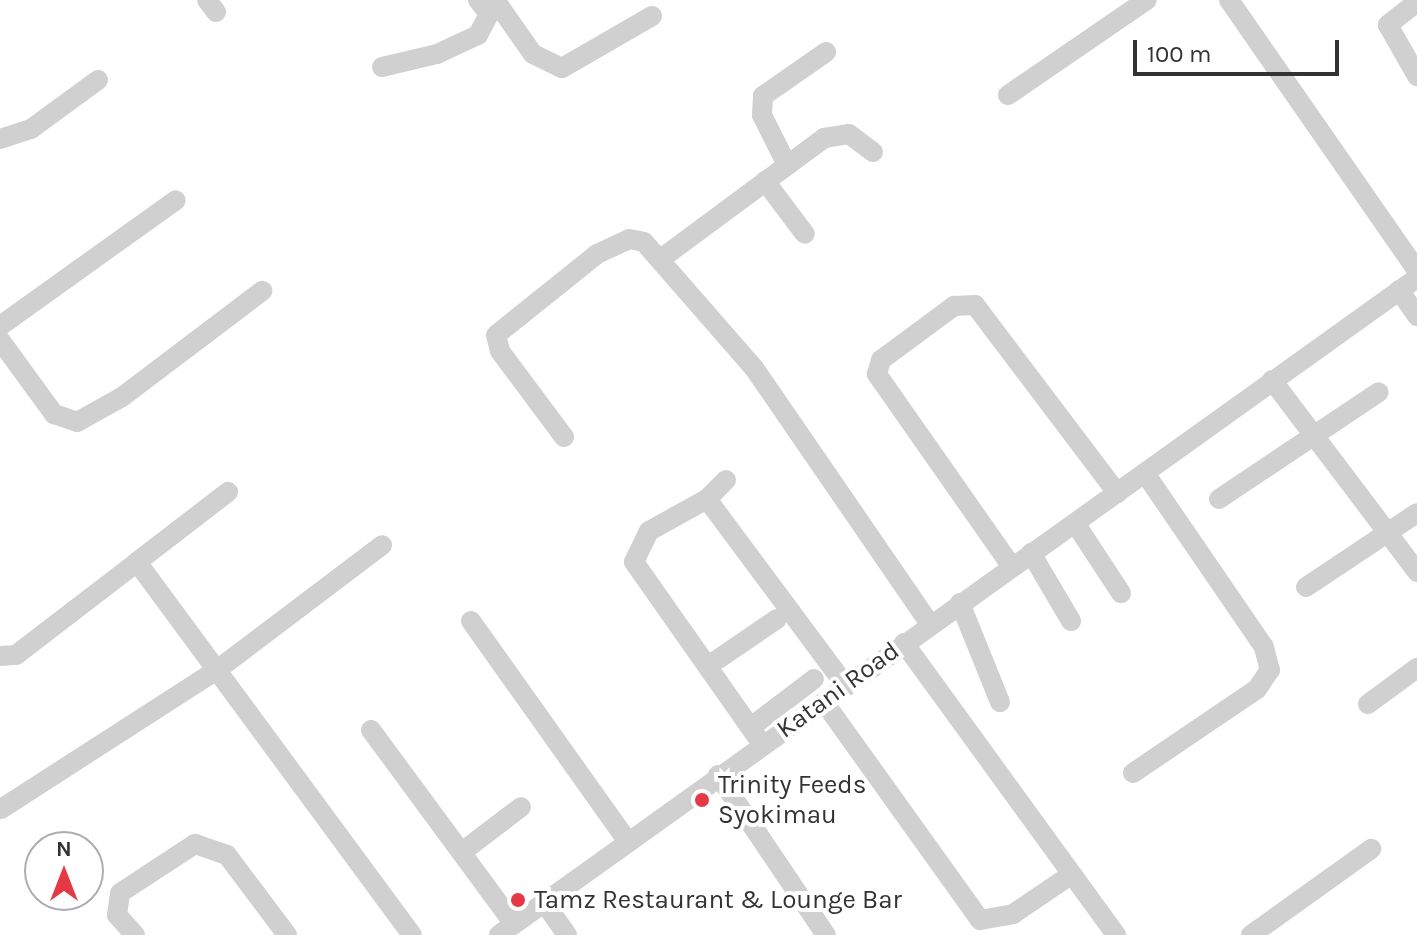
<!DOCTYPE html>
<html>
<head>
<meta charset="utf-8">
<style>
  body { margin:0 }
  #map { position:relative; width:1417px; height:935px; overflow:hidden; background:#fff; font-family:Karla,sans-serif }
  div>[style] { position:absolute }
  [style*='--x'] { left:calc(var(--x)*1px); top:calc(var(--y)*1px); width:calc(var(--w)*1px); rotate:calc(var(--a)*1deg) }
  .minor>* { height:20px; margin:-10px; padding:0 10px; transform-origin:10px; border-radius:10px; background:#d0d0d0 }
  .dots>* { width:22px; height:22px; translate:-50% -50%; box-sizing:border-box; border:4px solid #fff; border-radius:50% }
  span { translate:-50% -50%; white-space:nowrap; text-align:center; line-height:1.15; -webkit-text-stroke:8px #fff; paint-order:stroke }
  .street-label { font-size:26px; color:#333 }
  .poi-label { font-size:26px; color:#333 }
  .left { translate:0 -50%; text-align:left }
  .north { position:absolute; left:24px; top:831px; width:80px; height:80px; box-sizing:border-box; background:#fff; border:2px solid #adadad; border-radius:50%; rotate:0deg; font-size:22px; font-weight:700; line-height:32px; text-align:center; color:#333 }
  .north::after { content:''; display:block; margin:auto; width:28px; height:36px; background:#e63946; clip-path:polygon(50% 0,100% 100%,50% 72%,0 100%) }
  .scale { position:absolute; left:1133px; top:40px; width:206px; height:36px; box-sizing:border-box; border:4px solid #333; border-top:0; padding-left:10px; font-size:24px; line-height:28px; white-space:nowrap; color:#333; -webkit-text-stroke:6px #fff; paint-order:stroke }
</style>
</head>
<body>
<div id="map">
  <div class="minor">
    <i style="--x:207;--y:0;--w:15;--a:53"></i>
    <i style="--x:495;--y:0;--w:66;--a:54.9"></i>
    <i style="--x:533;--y:54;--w:32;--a:26"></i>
    <i style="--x:562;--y:68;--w:104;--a:-30"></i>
    <i style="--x:1229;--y:0;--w:329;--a:55.2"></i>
    <i style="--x:1417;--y:2;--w:37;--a:142"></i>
    <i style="--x:1388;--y:25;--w:59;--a:60.4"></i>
    <i style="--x:382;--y:67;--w:57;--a:-13.3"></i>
    <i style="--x:437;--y:54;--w:45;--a:-24.9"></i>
    <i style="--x:478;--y:35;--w:24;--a:-62"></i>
    <i style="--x:489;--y:14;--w:18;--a:-128"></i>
    <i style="--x:1008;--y:95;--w:168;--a:-34.4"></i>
    <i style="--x:0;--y:139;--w:33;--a:-18"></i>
    <i style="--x:31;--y:129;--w:83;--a:-36.2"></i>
    <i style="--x:787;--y:165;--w:56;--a:-116.6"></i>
    <i style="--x:762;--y:115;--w:19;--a:-87"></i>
    <i style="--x:763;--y:96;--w:77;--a:-34.9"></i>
    <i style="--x:765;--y:181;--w:66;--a:53"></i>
    <i style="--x:662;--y:258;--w:202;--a:-36.5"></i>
    <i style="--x:824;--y:138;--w:25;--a:-9"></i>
    <i style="--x:849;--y:134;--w:30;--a:37"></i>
    <i style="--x:1399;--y:290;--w:32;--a:55"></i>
    <i style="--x:0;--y:326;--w:216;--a:-35.6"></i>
    <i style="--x:0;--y:340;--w:92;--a:53.9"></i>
    <i style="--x:54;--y:414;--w:24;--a:19"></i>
    <i style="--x:77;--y:422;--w:51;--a:-29.1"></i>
    <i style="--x:122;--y:397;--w:176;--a:-37.1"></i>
    <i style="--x:1272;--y:380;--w:241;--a:52.9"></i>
    <i style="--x:564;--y:437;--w:107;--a:-126.7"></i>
    <i style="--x:500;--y:351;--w:16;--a:-104"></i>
    <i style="--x:496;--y:335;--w:129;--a:-38.7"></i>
    <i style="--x:597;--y:254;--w:35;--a:-25"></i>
    <i style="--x:629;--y:239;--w:15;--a:11"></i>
    <i style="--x:644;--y:242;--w:167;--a:48.9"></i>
    <i style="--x:754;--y:368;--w:311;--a:55.5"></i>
    <i style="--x:726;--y:480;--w:27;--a:135"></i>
    <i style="--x:707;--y:499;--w:233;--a:53.4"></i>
    <i style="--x:707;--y:499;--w:66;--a:151.1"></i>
    <i style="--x:649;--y:531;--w:34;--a:116"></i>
    <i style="--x:634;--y:562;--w:223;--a:54.9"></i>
    <i style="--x:1219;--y:499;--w:192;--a:-33.8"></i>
    <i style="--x:1075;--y:523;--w:84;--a:56.7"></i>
    <i style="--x:1031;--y:553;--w:79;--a:59.5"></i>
    <i style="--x:137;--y:562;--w:115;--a:-37.6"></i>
    <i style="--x:1012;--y:567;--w:236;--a:-125"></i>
    <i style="--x:877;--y:374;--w:15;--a:-74"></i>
    <i style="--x:881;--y:360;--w:91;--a:-36.5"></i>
    <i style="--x:954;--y:306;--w:21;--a:-3"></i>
    <i style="--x:975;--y:305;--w:236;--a:52.9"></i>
    <i style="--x:1306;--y:587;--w:133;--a:-33.7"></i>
    <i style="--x:960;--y:603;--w:107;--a:68"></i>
    <i style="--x:471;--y:621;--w:271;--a:54.6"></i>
    <i style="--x:904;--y:643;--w:361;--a:54"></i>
    <i style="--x:0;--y:656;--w:16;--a:-4"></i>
    <i style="--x:16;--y:655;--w:153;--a:-37.5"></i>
    <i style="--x:137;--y:562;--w:463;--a:53.6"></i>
    <i style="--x:708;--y:666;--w:83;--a:-34.3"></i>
    <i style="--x:824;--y:702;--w:268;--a:54.4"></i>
    <i style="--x:980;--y:920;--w:34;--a:-10"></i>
    <i style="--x:1013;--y:914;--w:71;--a:-34.1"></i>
    <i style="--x:1368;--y:704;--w:61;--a:-36.3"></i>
    <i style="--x:751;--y:727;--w:79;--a:-37.3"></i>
    <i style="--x:371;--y:730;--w:241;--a:53.6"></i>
    <i style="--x:1133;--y:773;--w:150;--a:-34.1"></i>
    <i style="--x:1257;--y:689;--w:23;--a:-56"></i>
    <i style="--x:1270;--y:670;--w:24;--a:-105"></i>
    <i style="--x:1264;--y:647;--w:211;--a:-124.4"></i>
    <i style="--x:718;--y:775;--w:193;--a:56"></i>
    <i style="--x:1;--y:809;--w:257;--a:-32.8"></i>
    <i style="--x:217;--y:670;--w:207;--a:-37.1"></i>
    <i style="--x:462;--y:852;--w:74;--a:-37.3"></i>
    <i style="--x:544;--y:902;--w:40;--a:55.1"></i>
    <i style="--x:135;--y:935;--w:27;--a:-132"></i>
    <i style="--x:117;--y:915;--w:22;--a:-82"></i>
    <i style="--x:120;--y:893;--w:90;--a:-33.2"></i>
    <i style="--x:195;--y:844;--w:34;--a:19"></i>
    <i style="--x:227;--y:855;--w:100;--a:53.1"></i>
    <i style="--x:499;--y:935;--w:1129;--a:-35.59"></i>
    <i style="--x:1251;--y:935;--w:148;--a:-35.6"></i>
  </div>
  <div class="dots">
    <i style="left:702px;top:800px;background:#e63946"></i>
    <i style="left:518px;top:900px;background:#e63946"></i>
  </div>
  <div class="street-label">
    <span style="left:838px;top:690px;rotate:-36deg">Katani Road</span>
  </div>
  <div class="poi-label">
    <span class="left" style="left:718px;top:800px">Trinity Feeds<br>Syokimau</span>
    <span class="left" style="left:534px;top:900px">Tamz Restaurant &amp; Lounge Bar</span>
  </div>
  <div class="north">N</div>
  <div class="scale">100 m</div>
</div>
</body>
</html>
